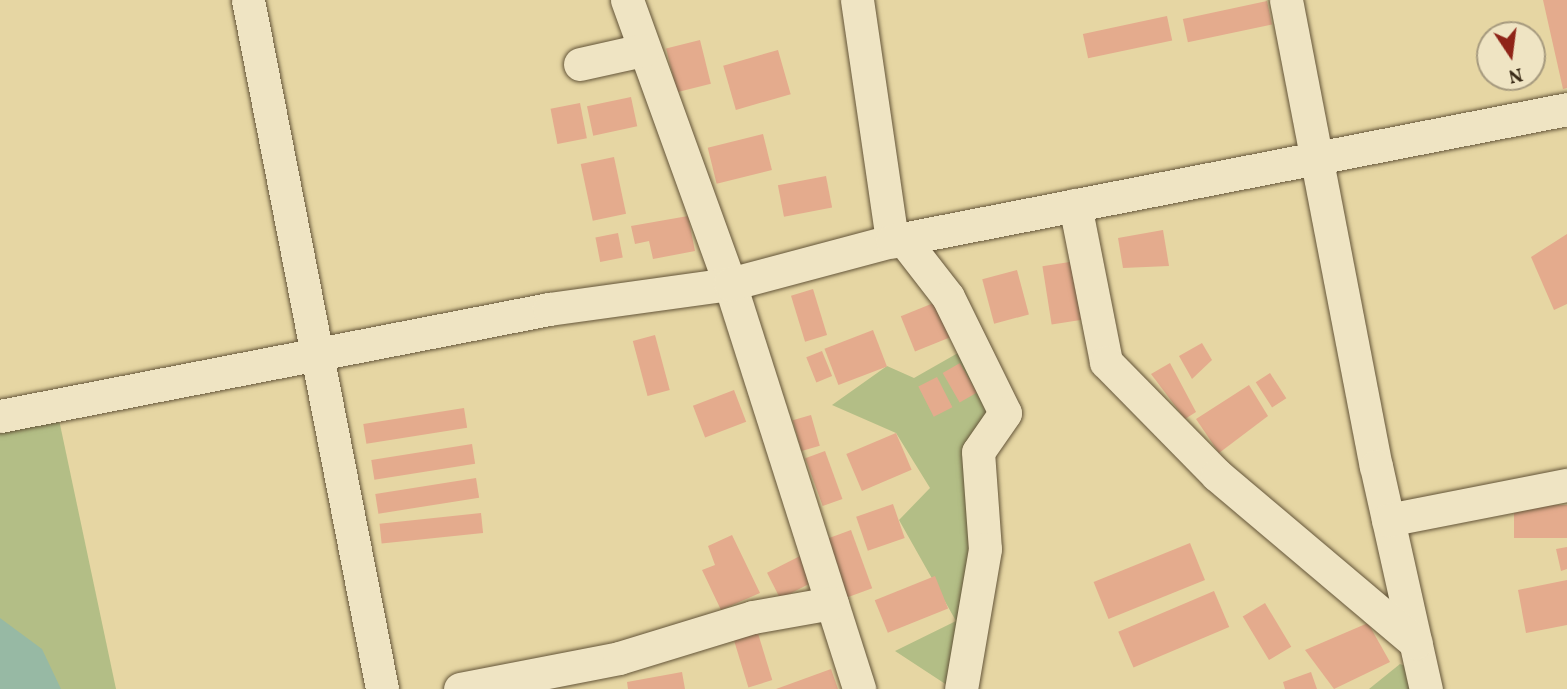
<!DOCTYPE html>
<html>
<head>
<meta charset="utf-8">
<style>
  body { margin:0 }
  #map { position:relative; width:1567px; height:689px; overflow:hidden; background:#e6d6a3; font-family:Vollkorn,serif }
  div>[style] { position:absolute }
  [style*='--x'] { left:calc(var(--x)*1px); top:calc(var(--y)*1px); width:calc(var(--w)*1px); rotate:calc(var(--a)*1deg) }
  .green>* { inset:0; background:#b3be86 }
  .water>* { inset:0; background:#97b9a4 }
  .building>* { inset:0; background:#e4ab8d; transform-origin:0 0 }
  .roads { filter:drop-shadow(0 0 2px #645539) drop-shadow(0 0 2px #645539) }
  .minor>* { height:33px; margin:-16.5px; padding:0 16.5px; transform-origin:16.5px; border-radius:16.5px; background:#efe4c3 }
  span { translate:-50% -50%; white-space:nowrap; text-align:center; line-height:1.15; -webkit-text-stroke:5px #efe4c3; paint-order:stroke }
  .north { position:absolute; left:1476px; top:21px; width:70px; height:70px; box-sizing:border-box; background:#efe4c3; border:2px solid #a69a7e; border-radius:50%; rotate:167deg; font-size:19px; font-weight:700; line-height:28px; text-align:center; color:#392a16 }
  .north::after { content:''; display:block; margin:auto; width:24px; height:32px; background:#8f2418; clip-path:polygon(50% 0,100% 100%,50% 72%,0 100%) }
</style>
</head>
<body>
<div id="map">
  <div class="green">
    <i style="clip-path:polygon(972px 345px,1005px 413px,978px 452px,961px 689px,953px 689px,895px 651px,956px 621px,899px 520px,930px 488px,896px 433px,832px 405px,887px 366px,914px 378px)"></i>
    <i style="clip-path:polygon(54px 396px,116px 689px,0 689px,0 409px)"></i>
    <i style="clip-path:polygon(1400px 664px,1422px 673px,1426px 689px,1369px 689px)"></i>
  </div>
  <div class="water">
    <i style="clip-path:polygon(0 618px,42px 649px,61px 689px,0 689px)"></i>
  </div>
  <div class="building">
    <i style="clip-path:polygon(1543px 0,1567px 0,1567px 88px,1563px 89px)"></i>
    <i style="left:1267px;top:1px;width:24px;height:86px;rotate:78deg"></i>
    <i style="left:1167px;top:16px;width:25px;height:86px;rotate:78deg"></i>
    <i style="left:700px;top:40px;width:45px;height:35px;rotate:76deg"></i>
    <i style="left:778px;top:50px;width:46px;height:57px;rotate:74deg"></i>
    <i style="left:631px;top:97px;width:30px;height:45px;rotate:78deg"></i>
    <i style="left:580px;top:103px;width:36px;height:30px;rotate:79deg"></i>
    <i style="left:763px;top:134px;width:37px;height:57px;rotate:76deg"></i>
    <i style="left:614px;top:157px;width:58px;height:34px;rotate:78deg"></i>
    <i style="left:826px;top:176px;width:32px;height:49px;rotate:79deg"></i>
    <i style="clip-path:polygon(688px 216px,695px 251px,653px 259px,649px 241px,635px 244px,631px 226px)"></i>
    <i style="clip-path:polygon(1163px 230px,1169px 266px,1123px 268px,1118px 238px)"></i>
    <i style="left:618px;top:233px;width:25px;height:23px;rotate:79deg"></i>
    <i style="clip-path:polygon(1567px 234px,1567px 304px,1554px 310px,1531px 257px)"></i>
    <i style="left:1076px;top:261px;width:59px;height:34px;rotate:81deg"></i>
    <i style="left:1017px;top:270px;width:46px;height:36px;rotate:75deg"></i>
    <i style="left:813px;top:289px;width:48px;height:23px;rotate:73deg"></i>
    <i style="left:936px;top:302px;width:38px;height:38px;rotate:68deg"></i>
    <i style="left:873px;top:330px;width:39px;height:52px;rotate:69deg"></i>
    <i style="left:655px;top:335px;width:57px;height:23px;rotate:75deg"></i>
    <i style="clip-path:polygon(1202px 343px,1212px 360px,1192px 379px,1179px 356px)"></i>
    <i style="left:822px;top:351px;width:27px;height:17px;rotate:68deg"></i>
    <i style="left:960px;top:363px;width:34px;height:20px;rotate:60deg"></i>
    <i style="clip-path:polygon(1170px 363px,1196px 412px,1185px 419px,1151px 374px)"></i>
    <i style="left:1270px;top:373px;width:30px;height:17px;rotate:57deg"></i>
    <i style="left:937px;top:377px;width:34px;height:21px;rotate:63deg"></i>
    <i style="clip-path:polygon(1249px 385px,1268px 416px,1219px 453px,1196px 419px)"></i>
    <i style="left:734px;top:390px;width:34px;height:44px;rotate:69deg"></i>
    <i style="left:464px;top:408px;width:20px;height:102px;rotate:81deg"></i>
    <i style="left:811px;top:415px;width:32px;height:19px;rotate:74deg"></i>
    <i style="left:896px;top:433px;width:40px;height:54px;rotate:67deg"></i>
    <i style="left:472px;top:444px;width:20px;height:102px;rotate:81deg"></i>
    <i style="left:825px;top:451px;width:51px;height:21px;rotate:70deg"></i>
    <i style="left:476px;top:478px;width:20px;height:102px;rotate:81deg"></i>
    <i style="left:893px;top:504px;width:36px;height:39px;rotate:71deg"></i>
    <i style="left:1567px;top:505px;width:33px;height:53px;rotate:90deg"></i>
    <i style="left:481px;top:513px;width:20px;height:102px;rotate:84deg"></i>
    <i style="left:851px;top:530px;width:62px;height:29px;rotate:70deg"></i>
    <i style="clip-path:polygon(732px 535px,760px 593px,721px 610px,702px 570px,715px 565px,708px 546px)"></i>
    <i style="left:1190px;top:543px;width:40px;height:104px;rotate:68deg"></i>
    <i style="clip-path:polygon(1567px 547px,1567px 569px,1561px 571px,1556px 549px)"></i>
    <i style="left:800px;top:556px;width:29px;height:37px;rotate:63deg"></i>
    <i style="left:935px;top:576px;width:35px;height:65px;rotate:68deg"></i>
    <i style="clip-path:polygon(1567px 580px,1567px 625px,1526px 633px,1518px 590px)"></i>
    <i style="left:1214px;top:591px;width:39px;height:104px;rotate:67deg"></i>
    <i style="left:1265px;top:603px;width:51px;height:26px;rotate:59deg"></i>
    <i style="left:753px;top:617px;width:66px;height:25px;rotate:73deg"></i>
    <i style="clip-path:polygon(1368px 623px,1390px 662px,1334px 689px,1305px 650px)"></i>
    <i style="clip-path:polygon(831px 669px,838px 689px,776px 689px)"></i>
    <i style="clip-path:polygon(682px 672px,685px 689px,628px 689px,627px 682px)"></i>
    <i style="clip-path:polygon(1311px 672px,1317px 689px,1285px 689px,1283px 682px)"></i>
  </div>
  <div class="roads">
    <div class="minor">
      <i style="--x:248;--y:0;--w:702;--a:78.99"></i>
      <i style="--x:627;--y:0;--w:302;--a:70.1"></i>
      <i style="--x:730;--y:284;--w:425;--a:72.3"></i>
      <i style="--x:857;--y:0;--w:244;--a:81.7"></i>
      <i style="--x:1286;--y:0;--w:475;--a:79.1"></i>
      <i style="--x:1376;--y:466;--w:229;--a:77.4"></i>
      <i style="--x:580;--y:64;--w:65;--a:-12.5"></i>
      <i style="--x:1075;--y:205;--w:160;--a:78.8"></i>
      <i style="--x:1106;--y:362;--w:158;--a:45.5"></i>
      <i style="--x:1217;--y:475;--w:260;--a:40.2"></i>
      <i style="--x:903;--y:239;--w:73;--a:52.2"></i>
      <i style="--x:948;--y:297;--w:129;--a:63.8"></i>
      <i style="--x:1005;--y:413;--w:47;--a:124.7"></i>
      <i style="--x:978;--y:452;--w:97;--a:85.9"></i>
      <i style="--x:985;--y:549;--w:142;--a:99.7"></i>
      <i style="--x:0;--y:416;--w:559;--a:-11.03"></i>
      <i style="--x:549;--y:309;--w:183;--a:-7.9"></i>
      <i style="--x:730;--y:284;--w:168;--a:-14.9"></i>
      <i style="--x:892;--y:241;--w:688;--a:-11.06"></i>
      <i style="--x:1388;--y:520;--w:182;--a:-11.1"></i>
      <i style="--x:460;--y:689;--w:162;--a:-11"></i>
      <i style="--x:619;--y:658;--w:140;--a:-17"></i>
      <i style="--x:753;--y:617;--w:80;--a:-10"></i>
    </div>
  </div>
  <div class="north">N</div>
</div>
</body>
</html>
